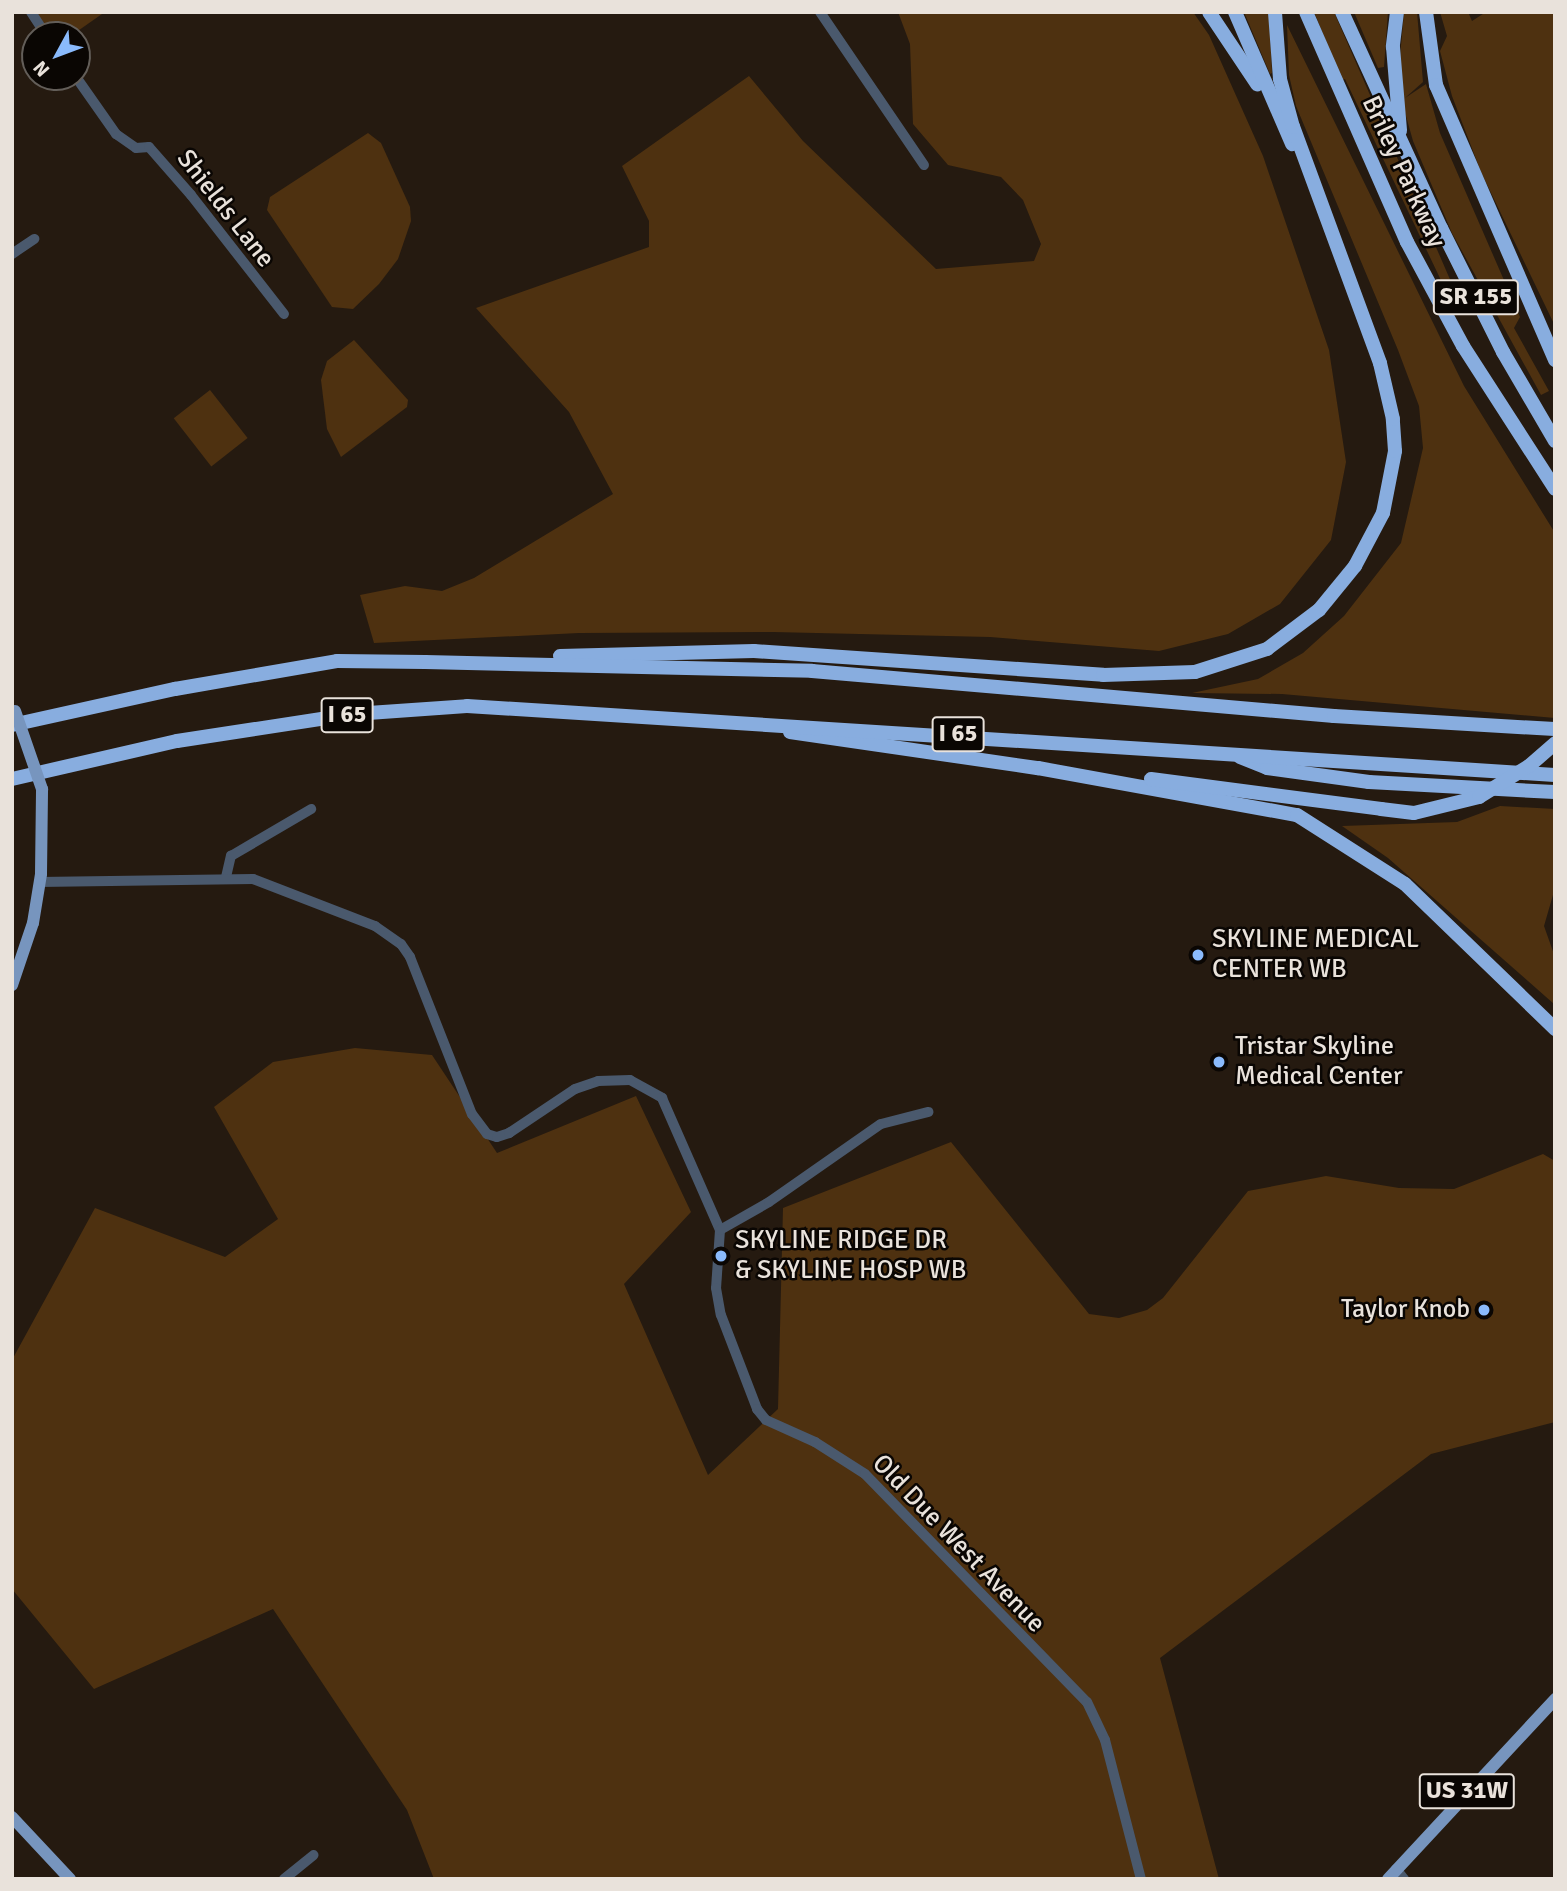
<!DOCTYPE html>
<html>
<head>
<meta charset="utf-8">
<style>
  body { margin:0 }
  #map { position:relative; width:1567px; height:1891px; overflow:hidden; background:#251a10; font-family:Signika,sans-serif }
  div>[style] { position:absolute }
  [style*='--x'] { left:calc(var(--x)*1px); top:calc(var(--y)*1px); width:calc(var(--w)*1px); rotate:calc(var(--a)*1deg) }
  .green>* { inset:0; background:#4e3110; transform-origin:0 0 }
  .minor>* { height:10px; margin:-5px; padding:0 5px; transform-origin:5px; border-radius:5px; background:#4a596d }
  .major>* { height:12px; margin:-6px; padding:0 6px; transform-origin:6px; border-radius:6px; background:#7795be }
  .highway>* { height:14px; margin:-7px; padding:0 7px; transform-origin:7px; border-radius:7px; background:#88addf }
  .major-bridge>* { height:12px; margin:-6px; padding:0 6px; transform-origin:6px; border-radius:6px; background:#7795be }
  .highway-bridge>* { height:14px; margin:-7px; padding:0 7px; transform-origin:7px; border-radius:7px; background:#88addf }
  .dots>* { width:19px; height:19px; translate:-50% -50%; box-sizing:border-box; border:4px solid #0a0603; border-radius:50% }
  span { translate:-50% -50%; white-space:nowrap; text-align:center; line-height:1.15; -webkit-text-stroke:5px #0a0603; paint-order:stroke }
  .shield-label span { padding:2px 5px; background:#0a0603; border:2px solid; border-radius:5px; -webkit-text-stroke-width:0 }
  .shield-label { font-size:24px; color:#e9e2db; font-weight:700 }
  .street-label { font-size:26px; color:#e9e2db }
  .poi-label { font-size:26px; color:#e9e2db }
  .left { translate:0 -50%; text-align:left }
  .right { translate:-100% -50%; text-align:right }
  .frame { position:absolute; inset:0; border:14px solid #e9e2db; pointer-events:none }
  .north { position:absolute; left:21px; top:21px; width:70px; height:70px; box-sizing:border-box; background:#0a0603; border:2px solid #635e59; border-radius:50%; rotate:229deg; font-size:19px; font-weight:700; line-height:28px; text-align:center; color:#e9e2db }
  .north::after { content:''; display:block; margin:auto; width:24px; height:32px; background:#8abafc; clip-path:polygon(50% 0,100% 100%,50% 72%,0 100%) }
</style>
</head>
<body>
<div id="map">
  <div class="green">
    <i style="clip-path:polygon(36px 12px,101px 12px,102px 14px,72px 35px,51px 35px)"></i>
    <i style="clip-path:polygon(898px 12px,1193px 12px,1209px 35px,1263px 156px,1329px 350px,1346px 462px,1331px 540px,1280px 604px,1228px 634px,1159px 651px,990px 637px,773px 632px,579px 633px,374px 643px,360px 595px,405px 586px,442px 591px,474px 578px,613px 494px,569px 412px,476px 308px,649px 247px,649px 221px,622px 166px,749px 76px,803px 141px,936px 269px,1034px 261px,1041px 244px,1023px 200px,1001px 177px,948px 165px,913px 124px,910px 44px)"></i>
    <i style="clip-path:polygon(1244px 12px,1269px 12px,1272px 73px,1270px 74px)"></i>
    <i style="clip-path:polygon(1314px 12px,1334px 12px,1452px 284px,1448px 295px,1345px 79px,1342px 80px)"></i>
    <i style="clip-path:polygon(1354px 12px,1388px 12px,1384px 67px,1378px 68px)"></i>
    <i style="clip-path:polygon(1404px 12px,1417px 12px,1423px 82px,1405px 98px,1426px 84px,1440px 133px,1520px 317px,1514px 328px,1549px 391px,1541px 395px,1452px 233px,1413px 141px,1404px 109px,1400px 57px)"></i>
    <i style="clip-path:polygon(1440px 12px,1468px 12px,1472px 21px,1486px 12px,1555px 12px,1555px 326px,1481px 172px,1452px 96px,1440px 51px,1447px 36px)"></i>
    <i style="clip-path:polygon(1287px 25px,1464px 386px,1555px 533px,1555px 718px,1282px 694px,1192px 693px,1258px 679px,1303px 653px,1344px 616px,1401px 543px,1423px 448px,1419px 406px,1398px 350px,1296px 106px,1289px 75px)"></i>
    <i style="clip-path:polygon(368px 133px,381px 143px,410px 207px,411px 221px,398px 259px,379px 284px,353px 309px,332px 307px,267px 210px,270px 197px)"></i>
    <i style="clip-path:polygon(354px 340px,408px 400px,407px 407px,341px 457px,327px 429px,321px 380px,327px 361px)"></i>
    <i style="left:210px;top:390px;width:61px;height:46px;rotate:52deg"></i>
    <i style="clip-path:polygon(1500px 806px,1555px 809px,1555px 888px,1544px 926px,1555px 957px,1554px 1004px,1388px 858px,1342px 826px,1457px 822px)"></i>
    <i style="clip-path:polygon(355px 1048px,432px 1055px,497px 1153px,636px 1096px,691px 1212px,624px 1284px,708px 1475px,778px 1409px,783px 1208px,951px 1142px,1089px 1314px,1119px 1318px,1147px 1310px,1163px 1298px,1248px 1191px,1326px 1176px,1399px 1188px,1454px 1189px,1543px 1154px,1555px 1161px,1555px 1422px,1431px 1454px,1160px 1658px,1219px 1879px,434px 1879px,407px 1810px,273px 1609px,94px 1689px,12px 1589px,12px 1360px,95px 1208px,225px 1257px,278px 1219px,214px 1107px,273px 1062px)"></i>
  </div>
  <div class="minor">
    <i style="--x:31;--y:12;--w:27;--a:57"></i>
    <i style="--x:820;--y:12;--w:185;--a:55.8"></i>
    <i style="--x:76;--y:77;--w:70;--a:54.9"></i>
    <i style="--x:116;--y:134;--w:24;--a:35"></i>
    <i style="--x:136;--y:148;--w:13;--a:-4"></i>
    <i style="--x:149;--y:147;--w:64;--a:48.8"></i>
    <i style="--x:191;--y:195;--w:151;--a:52"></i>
    <i style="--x:12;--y:254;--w:27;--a:-34"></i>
    <i style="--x:226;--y:877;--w:22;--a:-77"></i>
    <i style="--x:231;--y:856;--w:93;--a:-30.4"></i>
    <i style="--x:39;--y:882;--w:214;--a:-0.8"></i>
    <i style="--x:253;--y:879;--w:131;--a:21.1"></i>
    <i style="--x:375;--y:926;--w:32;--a:35"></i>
    <i style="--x:401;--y:944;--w:16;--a:55"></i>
    <i style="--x:410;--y:957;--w:169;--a:68.5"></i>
    <i style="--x:472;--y:1114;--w:25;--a:53"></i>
    <i style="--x:487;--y:1134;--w:10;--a:17"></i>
    <i style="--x:497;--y:1137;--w:13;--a:-18"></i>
    <i style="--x:509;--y:1133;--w:79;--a:-33.7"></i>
    <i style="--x:575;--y:1089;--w:24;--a:-19"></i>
    <i style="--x:598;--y:1081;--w:32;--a:-2"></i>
    <i style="--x:630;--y:1080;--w:37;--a:29"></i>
    <i style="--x:662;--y:1098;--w:144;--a:66.3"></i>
    <i style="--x:720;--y:1230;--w:58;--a:93.9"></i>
    <i style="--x:716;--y:1288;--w:27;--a:80"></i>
    <i style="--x:721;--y:1315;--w:101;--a:69"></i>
    <i style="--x:757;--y:1409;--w:14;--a:51"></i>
    <i style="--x:766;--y:1420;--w:54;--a:24.2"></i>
    <i style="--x:815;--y:1442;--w:59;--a:32.6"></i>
    <i style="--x:865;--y:1474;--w:318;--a:45.8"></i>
    <i style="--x:1087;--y:1702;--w:42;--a:64.7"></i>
    <i style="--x:1105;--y:1740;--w:144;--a:75.5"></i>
    <i style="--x:720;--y:1230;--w:56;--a:-29.7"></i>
    <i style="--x:769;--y:1202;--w:136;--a:-34.9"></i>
    <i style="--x:881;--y:1124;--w:49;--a:-14.3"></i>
    <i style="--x:1396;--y:1869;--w:13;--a:51"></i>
    <i style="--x:284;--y:1879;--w:38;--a:-39"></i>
  </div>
  <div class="major">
    <i style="--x:12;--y:985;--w:65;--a:-71.3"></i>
    <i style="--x:33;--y:923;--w:50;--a:-80.7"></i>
    <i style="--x:41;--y:874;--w:85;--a:-89.3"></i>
    <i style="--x:12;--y:1817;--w:85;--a:46.9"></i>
    <i style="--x:1388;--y:1879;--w:246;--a:-47.1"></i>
  </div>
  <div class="highway">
    <i style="--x:1209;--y:12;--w:87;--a:56.3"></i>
    <i style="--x:1235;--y:12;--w:144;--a:66.6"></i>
    <i style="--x:1306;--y:12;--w:251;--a:66.3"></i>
    <i style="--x:1407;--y:242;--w:118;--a:61.7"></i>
    <i style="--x:1463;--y:346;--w:170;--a:57.2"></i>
    <i style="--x:1342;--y:12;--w:238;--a:65.4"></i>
    <i style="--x:1441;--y:228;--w:139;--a:63.4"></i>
    <i style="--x:1503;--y:352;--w:103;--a:59.7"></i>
    <i style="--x:1397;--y:12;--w:35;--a:97"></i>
    <i style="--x:1393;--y:47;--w:84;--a:85.2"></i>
    <i style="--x:1426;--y:12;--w:74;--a:82.2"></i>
    <i style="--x:1436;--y:85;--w:300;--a:66.6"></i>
    <i style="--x:560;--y:656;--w:194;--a:-1.5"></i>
    <i style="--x:754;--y:651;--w:350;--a:3.9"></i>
    <i style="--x:1103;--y:675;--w:92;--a:-1.9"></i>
    <i style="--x:1195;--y:672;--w:76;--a:-17.7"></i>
    <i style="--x:1267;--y:649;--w:65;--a:-36.9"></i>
    <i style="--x:1319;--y:610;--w:57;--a:-50.7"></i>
    <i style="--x:1355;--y:566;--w:60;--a:-62.2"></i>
    <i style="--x:1383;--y:513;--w:63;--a:-79"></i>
    <i style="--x:1395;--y:451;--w:32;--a:-94"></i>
    <i style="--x:1393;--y:419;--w:57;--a:-103.1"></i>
    <i style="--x:1380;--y:363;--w:252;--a:-110.2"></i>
    <i style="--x:1293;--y:127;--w:50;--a:-105.2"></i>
    <i style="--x:1280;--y:79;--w:67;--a:-94.3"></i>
    <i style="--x:12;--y:725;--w:167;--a:-12.5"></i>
    <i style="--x:175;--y:689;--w:164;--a:-9.8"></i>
    <i style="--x:337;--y:661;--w:88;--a:0.7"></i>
    <i style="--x:425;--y:662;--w:387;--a:1.3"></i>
    <i style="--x:812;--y:671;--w:524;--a:4.93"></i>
    <i style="--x:1334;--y:716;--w:221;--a:3.4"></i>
    <i style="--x:790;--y:732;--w:251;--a:8.3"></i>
    <i style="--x:1038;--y:768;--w:263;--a:10.3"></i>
    <i style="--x:1297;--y:815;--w:128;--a:32.6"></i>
    <i style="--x:1405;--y:884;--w:209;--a:44"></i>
    <i style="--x:1240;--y:757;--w:29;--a:22"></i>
    <i style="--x:1267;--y:768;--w:103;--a:7.8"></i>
    <i style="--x:1369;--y:782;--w:186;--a:3.1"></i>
    <i style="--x:12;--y:779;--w:169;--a:-13"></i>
    <i style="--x:177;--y:741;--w:179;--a:-8.7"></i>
    <i style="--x:354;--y:714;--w:113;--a:-4"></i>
    <i style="--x:467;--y:706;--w:1090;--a:3.63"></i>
    <i style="--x:1151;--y:779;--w:232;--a:7.4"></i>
  </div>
  <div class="major-bridge">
    <i style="--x:15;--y:711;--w:83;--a:70.9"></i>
  </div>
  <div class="highway-bridge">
    <i style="--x:1381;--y:809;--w:33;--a:7"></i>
    <i style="--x:1414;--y:813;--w:67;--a:-13.8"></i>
    <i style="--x:1479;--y:797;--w:59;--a:-31.8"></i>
    <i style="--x:1529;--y:766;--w:35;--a:-41"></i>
  </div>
  <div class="dots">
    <i style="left:1198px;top:955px;background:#8abafc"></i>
    <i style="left:1219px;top:1062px;background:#8abafc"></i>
    <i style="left:721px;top:1256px;background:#8abafc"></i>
    <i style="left:1484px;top:1310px;background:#8abafc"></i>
  </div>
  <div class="shield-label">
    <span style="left:1476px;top:297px">SR 155</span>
    <span style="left:347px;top:715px">I 65</span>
    <span style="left:958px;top:734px">I 65</span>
    <span style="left:1467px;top:1791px">US 31W</span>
  </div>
  <div class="street-label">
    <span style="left:1403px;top:172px;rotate:65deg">Briley Parkway</span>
    <span style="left:225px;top:209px;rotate:52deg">Shields Lane</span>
    <span style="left:958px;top:1544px;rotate:46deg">Old Due West Avenue</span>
  </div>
  <div class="poi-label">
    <span class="left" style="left:1212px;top:955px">SKYLINE MEDICAL<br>CENTER WB</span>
    <span class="left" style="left:1235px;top:1062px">Tristar Skyline<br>Medical Center</span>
    <span class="left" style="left:735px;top:1256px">SKYLINE RIDGE DR<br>&amp; SKYLINE HOSP WB</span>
    <span class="right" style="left:1470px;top:1310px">Taylor Knob</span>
  </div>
  <div class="frame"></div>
  <div class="north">N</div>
</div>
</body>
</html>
